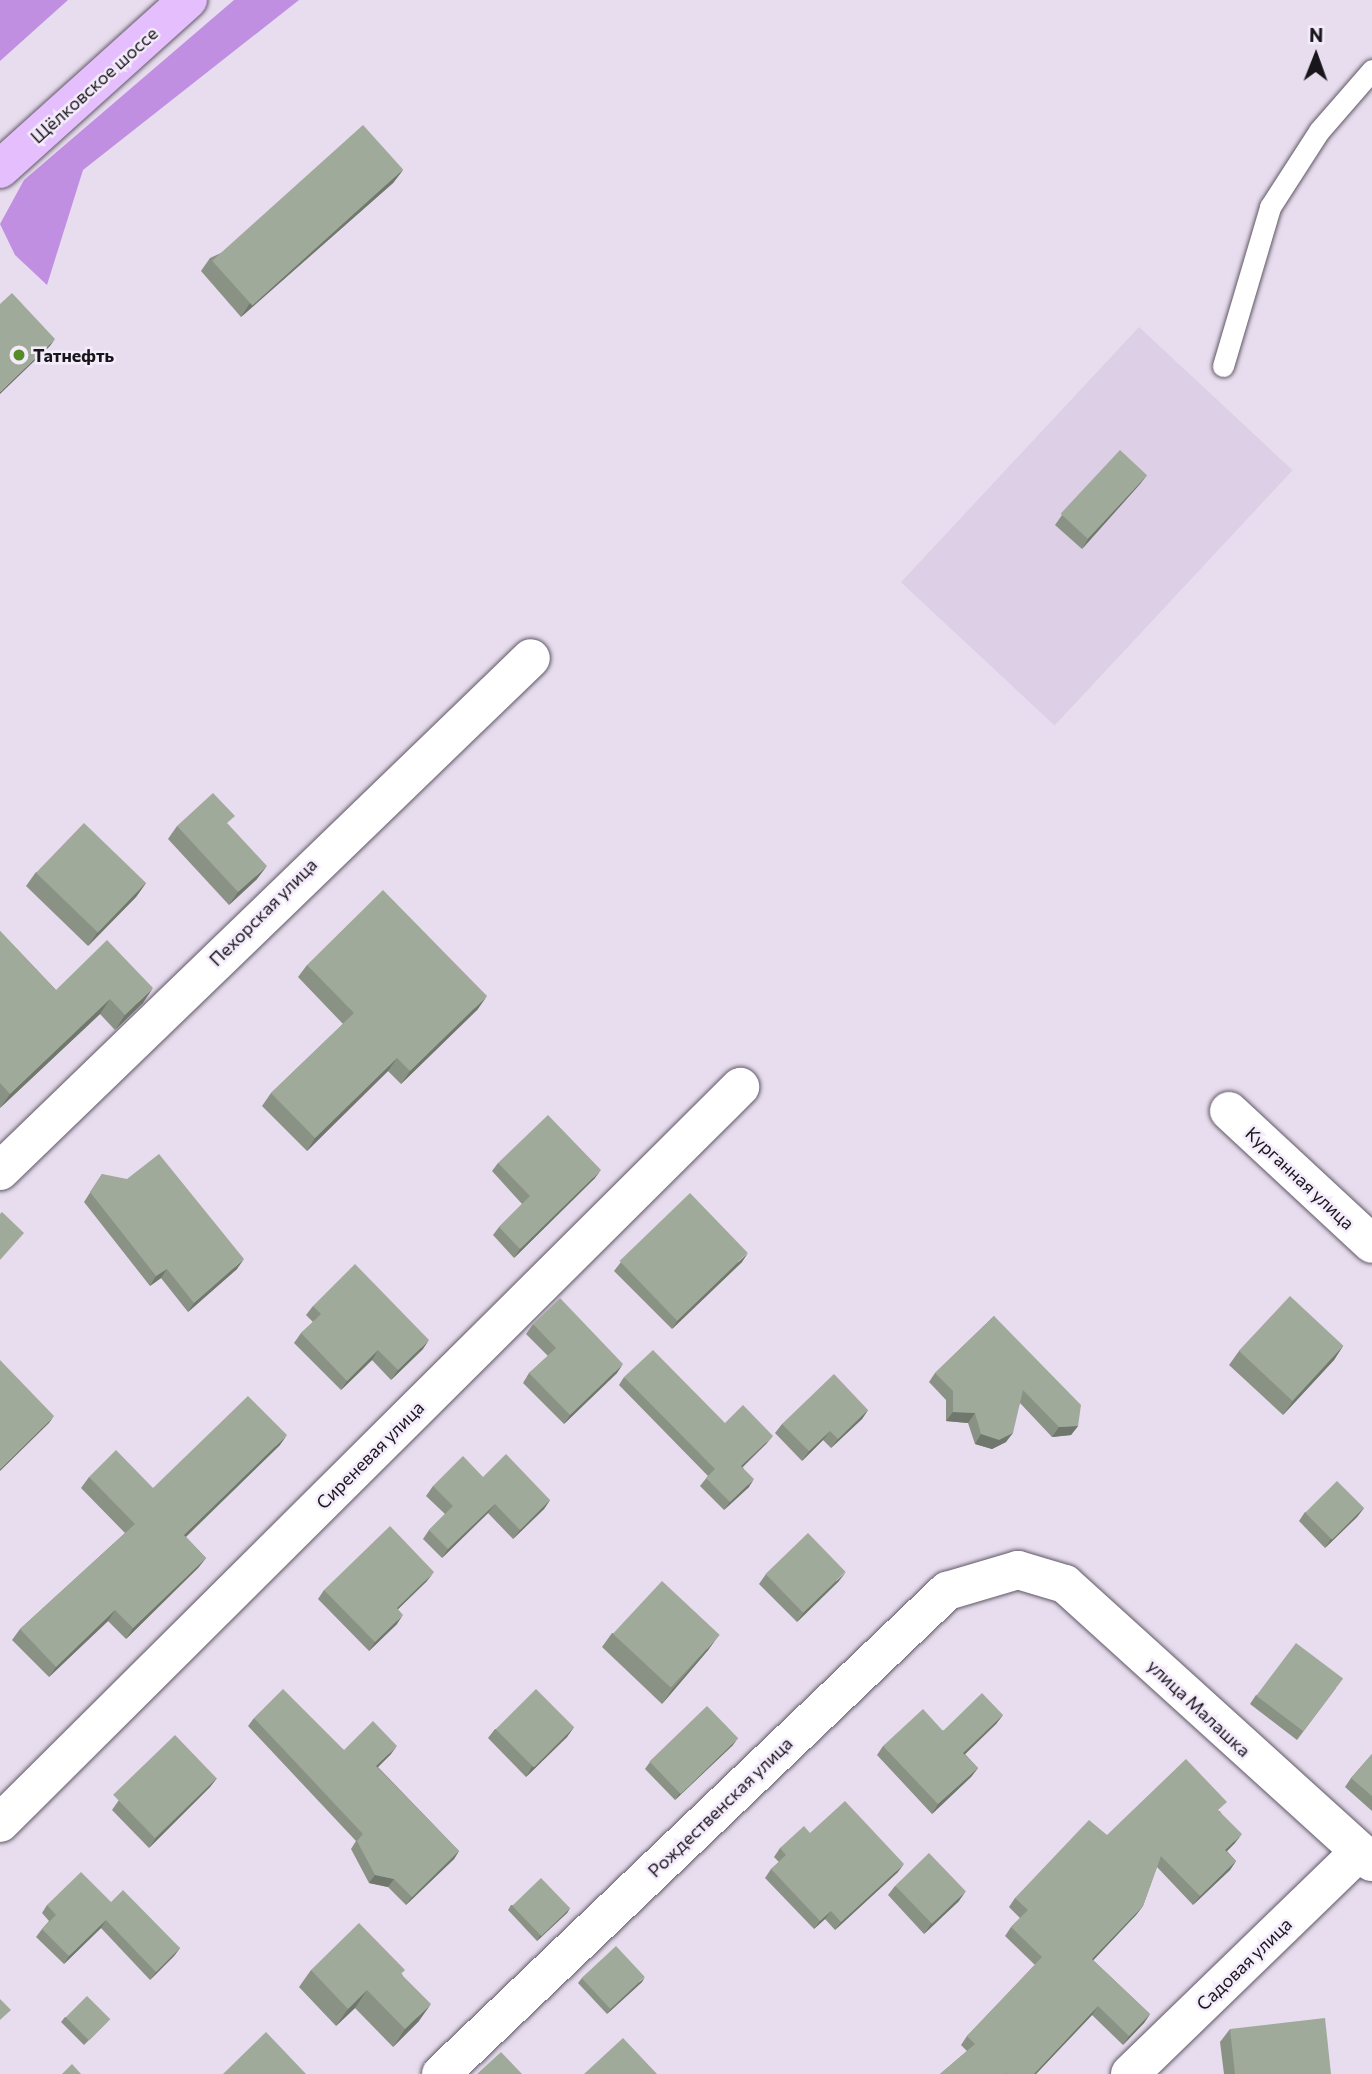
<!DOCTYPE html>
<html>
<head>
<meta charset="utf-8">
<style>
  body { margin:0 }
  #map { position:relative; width:1372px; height:2074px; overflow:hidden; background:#e7ddee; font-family:Commissioner,sans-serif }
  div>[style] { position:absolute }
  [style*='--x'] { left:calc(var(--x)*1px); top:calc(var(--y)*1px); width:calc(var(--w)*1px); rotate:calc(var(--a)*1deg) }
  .built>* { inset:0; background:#dccfe6; transform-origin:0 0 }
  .forest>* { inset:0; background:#c08fe2 }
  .roads { filter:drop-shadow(0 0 2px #605866) drop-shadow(0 0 2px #605866) }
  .lane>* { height:21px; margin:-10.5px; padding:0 10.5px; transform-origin:10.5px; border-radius:10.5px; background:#fff }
  .street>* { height:38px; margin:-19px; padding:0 19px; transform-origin:19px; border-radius:19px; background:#fff }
  .primary>* { height:38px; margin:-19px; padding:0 19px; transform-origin:19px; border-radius:19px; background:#e4befd }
  .wall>* { inset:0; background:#8a9285 }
  .shaded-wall>* { inset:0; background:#70776c }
  .building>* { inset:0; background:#a0aa9b; transform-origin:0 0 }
  .dots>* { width:19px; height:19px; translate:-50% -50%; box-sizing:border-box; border:4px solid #f4ebfb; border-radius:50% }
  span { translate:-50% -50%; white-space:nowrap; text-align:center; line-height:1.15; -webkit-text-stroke:5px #f4ebfb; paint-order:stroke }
  .street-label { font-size:18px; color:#18151b }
  .poi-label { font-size:18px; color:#18151b; font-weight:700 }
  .left { translate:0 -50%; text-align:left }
  .north { position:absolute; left:1281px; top:21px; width:70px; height:70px; -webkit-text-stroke:5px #f4ebfb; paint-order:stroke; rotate:1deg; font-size:19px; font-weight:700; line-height:28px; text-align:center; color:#18151b }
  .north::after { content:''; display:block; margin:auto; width:24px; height:32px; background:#18151b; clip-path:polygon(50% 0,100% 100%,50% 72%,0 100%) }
</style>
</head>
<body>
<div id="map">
  <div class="built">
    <i style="left:1139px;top:327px;width:210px;height:349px;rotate:43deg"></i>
  </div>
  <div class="forest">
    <i style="clip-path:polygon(0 0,68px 0,0 61px)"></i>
    <i style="clip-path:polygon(234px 0,299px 0,83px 170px,47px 285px,15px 255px,0 224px,24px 180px)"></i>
  </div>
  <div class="roads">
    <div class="lane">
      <i style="--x:1223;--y:366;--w:166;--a:-73.5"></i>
      <i style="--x:1270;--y:207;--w:90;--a:-57.2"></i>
      <i style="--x:1319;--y:131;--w:81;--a:-49"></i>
    </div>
    <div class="street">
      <i style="--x:1229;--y:1111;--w:195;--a:42.9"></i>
      <i style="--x:0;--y:1171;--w:738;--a:-44.01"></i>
      <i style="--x:0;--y:1823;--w:1044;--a:-44.84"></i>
      <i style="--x:441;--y:2074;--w:700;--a:-43.67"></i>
      <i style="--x:947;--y:1591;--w:74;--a:-16.5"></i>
      <i style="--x:1018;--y:1570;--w:49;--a:16.6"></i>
      <i style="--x:1065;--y:1584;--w:414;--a:42.2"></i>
      <i style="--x:1130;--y:2074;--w:318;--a:-44.1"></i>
    </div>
    <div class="primary">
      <i style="--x:0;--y:169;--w:253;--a:-42"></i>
    </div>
  </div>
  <div class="wall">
    <i style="clip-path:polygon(403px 170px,393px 183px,241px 317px,201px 271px,210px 258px)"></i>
    <i style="clip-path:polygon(1147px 475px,1140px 484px,1082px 549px,1055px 525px,1062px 515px)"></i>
    <i style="clip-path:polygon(229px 825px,257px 879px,229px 905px,168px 839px,177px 826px)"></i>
    <i style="clip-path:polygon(36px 872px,146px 883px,136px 897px,88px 946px,26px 886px)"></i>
    <i style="clip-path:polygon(0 931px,56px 990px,143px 1003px,115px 1030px,100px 1014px,0 1108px)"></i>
    <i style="clip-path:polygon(307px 965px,478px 1009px,401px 1084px,388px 1071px,307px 1151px,262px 1106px,271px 1093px,343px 1024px,298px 977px)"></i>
    <i style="clip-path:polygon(498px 1163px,595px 1178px,514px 1258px,493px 1235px,499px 1227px,522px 1204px,492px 1171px)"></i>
    <i style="clip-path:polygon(102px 1174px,237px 1269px,188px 1312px,161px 1278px,150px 1286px,84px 1202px)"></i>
    <i style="clip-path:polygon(621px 1262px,742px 1262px,672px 1329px,614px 1271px)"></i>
    <i style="clip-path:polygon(313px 1306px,423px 1349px,391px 1380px,372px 1360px,341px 1390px,294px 1343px,301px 1333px,313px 1322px,306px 1315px)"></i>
    <i style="clip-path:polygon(994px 1316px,1078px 1426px,1071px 1435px,1052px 1437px,1020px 1403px,1006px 1442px,992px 1449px,975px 1444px,968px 1423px,946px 1421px,946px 1400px,929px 1382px,935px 1373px)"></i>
    <i style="clip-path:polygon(533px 1324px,617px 1373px,564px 1424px,523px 1383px,529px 1373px,548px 1356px,526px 1334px)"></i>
    <i style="clip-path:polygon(1343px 1346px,1334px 1360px,1283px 1415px,1229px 1365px,1239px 1351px)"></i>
    <i style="clip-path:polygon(624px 1377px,767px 1443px,743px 1467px,749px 1487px,724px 1510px,700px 1486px,708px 1476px,619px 1385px)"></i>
    <i style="clip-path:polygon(868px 1410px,862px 1419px,831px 1448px,823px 1440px,802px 1461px,775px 1433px,782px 1424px)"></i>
    <i style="clip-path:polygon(280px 1445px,186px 1537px,206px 1558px,198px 1568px,126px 1639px,108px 1621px,49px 1677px,12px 1640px,20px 1629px,125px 1533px,81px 1488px,89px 1477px,153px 1488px)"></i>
    <i style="clip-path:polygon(483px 1477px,550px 1500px,544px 1509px,513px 1539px,488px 1513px,442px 1558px,423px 1539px,429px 1530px,445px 1514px,426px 1496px,433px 1486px)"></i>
    <i style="clip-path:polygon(1364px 1508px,1357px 1517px,1325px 1548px,1299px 1521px,1305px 1512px)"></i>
    <i style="clip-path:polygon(766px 1574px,839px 1581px,797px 1622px,759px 1584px)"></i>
    <i style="clip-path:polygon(427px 1581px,398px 1609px,397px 1624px,369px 1651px,318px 1599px,324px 1590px)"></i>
    <i style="clip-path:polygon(612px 1633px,709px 1649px,662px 1704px,602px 1647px)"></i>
    <i style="clip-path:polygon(1336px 1688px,1297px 1740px,1250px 1704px,1256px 1695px)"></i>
    <i style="clip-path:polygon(1003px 1715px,996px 1724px,965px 1754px,978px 1768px,971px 1777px,932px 1814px,877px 1755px,883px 1746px)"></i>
    <i style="clip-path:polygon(254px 1718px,344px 1750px,391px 1754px,378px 1767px,459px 1851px,454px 1859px,406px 1905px,388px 1887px,369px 1883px,351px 1849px,356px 1841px,248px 1726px)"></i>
    <i style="clip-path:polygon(574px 1727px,567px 1737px,526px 1777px,488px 1738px,495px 1729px)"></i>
    <i style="clip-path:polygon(733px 1745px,675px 1800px,645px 1769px,650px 1762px)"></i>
    <i style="clip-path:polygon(1372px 1754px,1372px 1811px,1345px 1787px,1351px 1778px)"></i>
    <i style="clip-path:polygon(217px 1778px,210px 1787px,149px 1848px,112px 1810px,119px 1800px)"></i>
    <i style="clip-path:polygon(1220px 1811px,1235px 1843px,1227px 1851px,1236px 1861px,1230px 1870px,1193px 1905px,1157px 1867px,1143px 1906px,1136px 1915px,1093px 1960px,1150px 2014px,1144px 2023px,1123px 2045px,1092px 2015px,1036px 2074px,940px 2074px,967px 2051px,961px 2045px,967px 2036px,1035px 1965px,1005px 1936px,1011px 1927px,1020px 1918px,1009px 1907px,1015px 1898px,1107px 1835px)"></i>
    <i style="clip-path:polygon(810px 1833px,898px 1872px,835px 1930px,825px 1919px,814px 1929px,765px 1878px,771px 1869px,779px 1862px,774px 1857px,780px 1848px)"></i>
    <i style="clip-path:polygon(895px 1886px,959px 1901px,924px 1934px,888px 1895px)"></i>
    <i style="clip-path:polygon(111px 1902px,180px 1948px,174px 1956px,150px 1980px,101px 1928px,64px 1964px,36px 1937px,42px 1929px,49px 1921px,42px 1913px,47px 1905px)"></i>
    <i style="clip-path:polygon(511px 1905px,570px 1908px,567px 1913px,537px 1941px,508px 1910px)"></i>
    <i style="clip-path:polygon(311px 1970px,402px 1974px,419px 2021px,393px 2047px,355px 2008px,336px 2026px,299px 1987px)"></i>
    <i style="clip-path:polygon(582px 1978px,642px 1982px,607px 2014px,578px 1983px)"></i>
    <i style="clip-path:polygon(65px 2017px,106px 2023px,84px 2045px,61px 2022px)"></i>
    <i style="clip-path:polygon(1230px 2029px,1331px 2074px,1224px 2074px,1220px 2042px)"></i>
  </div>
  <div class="shaded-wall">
    <i style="clip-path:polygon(403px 170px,393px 183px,241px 317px,250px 303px)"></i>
    <i style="clip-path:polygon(55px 339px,50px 346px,0 394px,0 392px)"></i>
    <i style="clip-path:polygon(1147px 475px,1140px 484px,1082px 549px,1088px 539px)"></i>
    <i style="clip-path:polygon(267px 866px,257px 879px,229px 905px,238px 892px)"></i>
    <i style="clip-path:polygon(146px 883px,136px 897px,88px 946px,97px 933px)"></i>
    <i style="clip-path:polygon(153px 988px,143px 1003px,115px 1030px,125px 1015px)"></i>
    <i style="clip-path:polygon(487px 996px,478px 1009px,401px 1084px,410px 1071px)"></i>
    <i style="clip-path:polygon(110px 999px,100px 1014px,0 1108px,10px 1094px)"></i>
    <i style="clip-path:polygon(397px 1058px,388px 1071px,307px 1151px,315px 1138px)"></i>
    <i style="clip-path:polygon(601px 1170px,595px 1178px,514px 1258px,520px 1249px)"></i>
    <i style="clip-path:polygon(748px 1253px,742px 1262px,672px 1329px,678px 1320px)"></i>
    <i style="clip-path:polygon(244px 1259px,237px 1269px,188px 1312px,194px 1303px)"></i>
    <i style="clip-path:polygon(167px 1269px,161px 1278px,150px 1286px,156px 1276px)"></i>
    <i style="clip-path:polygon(429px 1340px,423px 1349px,391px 1380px,398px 1370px)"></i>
    <i style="clip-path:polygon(1343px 1346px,1334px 1360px,1283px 1415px,1293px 1401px)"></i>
    <i style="clip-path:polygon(378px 1350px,372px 1360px,341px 1390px,347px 1381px)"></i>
    <i style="clip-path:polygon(623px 1364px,617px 1373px,564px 1424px,570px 1415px)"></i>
    <i style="clip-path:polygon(868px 1410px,862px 1419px,831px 1448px,838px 1439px)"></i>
    <i style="clip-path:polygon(953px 1412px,975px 1413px,968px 1423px,946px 1421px)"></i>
    <i style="clip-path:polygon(54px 1416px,49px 1423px,0 1471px,0 1469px)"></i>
    <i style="clip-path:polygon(1078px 1426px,1071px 1435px,1052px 1437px,1059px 1427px)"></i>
    <i style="clip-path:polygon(830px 1431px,823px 1440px,802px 1461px,809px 1451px)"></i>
    <i style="clip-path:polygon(1013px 1433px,1006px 1442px,992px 1449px,975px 1444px,981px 1434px)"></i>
    <i style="clip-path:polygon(287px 1435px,280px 1445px,176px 1546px,184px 1535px)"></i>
    <i style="clip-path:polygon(773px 1436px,767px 1443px,736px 1473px,741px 1466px)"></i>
    <i style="clip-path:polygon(754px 1479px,749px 1487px,724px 1510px,730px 1502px)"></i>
    <i style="clip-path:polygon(550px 1500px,544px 1509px,513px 1539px,520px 1530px)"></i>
    <i style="clip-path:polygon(495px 1504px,488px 1513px,442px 1558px,448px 1549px)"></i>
    <i style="clip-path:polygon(1364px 1508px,1357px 1517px,1325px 1548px,1331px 1539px)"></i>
    <i style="clip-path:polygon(206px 1558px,198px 1568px,126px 1639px,133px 1628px)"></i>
    <i style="clip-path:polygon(434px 1572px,427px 1581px,390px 1617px,397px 1608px)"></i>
    <i style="clip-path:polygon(846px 1572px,839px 1581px,797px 1622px,804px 1612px)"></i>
    <i style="clip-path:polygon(115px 1610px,108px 1621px,49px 1677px,56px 1667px)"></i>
    <i style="clip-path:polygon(403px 1615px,397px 1624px,369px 1651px,375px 1642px)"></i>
    <i style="clip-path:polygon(719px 1635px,709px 1649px,662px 1704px,671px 1691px)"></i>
    <i style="clip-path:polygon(1003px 1715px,996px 1724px,957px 1762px,963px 1753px)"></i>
    <i style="clip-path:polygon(574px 1727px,567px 1737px,526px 1777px,532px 1767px)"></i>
    <i style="clip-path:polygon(738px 1738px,733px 1745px,675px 1800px,680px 1793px)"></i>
    <i style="clip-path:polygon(397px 1746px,391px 1754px,371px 1774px,376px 1766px)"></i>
    <i style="clip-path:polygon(978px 1768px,971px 1777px,932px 1814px,938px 1804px)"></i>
    <i style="clip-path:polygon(217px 1778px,210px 1787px,149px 1848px,156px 1838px)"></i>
    <i style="clip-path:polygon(1242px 1834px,1235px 1843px,1219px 1859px,1225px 1850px)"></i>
    <i style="clip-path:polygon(459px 1851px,454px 1859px,406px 1905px,412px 1897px)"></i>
    <i style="clip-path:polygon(1236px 1861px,1230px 1870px,1193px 1905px,1200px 1896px)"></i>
    <i style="clip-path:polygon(904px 1864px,898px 1872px,835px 1930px,841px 1922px)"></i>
    <i style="clip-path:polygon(375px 1875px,394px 1879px,388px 1887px,369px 1883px)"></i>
    <i style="clip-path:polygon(966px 1891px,959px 1901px,924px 1934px,931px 1924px)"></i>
    <i style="clip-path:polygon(1143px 1906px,1136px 1915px,1086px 1968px,1092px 1959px)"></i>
    <i style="clip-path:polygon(570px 1908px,567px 1913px,537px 1941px,540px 1936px)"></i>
    <i style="clip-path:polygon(831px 1911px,825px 1919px,814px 1929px,820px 1921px)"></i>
    <i style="clip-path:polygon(106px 1920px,101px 1928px,64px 1964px,69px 1956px)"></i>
    <i style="clip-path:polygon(180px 1948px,174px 1956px,150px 1980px,156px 1972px)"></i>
    <i style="clip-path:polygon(645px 1977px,642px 1982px,607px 2014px,611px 2009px)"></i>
    <i style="clip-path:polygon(367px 1990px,355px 2008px,336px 2026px,348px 2009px)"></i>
    <i style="clip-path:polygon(431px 2004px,419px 2021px,393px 2047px,405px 2029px)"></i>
    <i style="clip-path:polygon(1098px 2006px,1092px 2015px,1036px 2074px,1034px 2074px)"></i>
    <i style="clip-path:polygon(1150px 2014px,1144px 2023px,1123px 2045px,1129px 2036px)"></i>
  </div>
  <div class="building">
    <i style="left:363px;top:125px;width:60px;height:203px;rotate:48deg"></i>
    <i style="clip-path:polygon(12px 293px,55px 339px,0 392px,0 304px)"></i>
    <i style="left:1120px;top:450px;width:37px;height:87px;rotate:43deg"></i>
    <i style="clip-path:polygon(213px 793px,235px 816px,227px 823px,267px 866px,238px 892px,177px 826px)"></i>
    <i style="left:84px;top:823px;width:86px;height:69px;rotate:44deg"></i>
    <i style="clip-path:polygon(383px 890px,487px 996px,410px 1071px,397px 1058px,315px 1138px,271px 1093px,354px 1013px,307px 965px)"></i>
    <i style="clip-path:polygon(0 931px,56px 990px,107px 940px,153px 988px,125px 1015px,110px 999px,10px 1094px,0 1083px)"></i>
    <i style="clip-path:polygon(548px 1115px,601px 1170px,520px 1249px,499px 1227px,530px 1196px,498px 1163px)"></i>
    <i style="clip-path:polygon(159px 1154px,244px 1259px,194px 1303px,167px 1269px,156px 1276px,90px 1192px,102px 1174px,127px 1179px)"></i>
    <i style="left:690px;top:1193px;width:83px;height:98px;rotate:46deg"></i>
    <i style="clip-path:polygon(2px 1212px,24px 1233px,0 1260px,0 1214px)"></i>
    <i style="clip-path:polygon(355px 1264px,429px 1340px,398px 1370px,378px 1350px,347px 1381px,301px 1333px,321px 1314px,313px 1306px)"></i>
    <i style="left:1290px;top:1296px;width:73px;height:75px;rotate:43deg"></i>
    <i style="clip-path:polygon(560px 1298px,623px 1364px,570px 1415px,529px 1373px,556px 1348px,533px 1324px)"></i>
    <i style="clip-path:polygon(994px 1316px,1081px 1405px,1078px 1426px,1059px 1427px,1023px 1390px,1013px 1433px,999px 1440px,981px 1434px,975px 1413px,953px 1412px,953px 1391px,935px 1373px)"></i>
    <i style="clip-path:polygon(653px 1350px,725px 1423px,743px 1405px,773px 1436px,741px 1466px,754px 1479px,730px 1502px,706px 1478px,715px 1469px,624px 1377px)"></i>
    <i style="clip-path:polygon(0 1360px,54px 1416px,0 1469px)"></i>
    <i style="clip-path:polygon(834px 1374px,868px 1410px,838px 1439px,830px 1431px,809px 1451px,782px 1424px)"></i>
    <i style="clip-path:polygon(248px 1396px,287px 1435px,184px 1535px,206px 1558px,133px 1628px,115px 1610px,56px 1667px,20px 1629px,135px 1524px,89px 1477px,116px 1450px,153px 1488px)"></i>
    <i style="clip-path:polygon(506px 1454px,550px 1500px,520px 1530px,495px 1504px,448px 1549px,429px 1530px,453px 1506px,433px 1486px,463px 1456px,483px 1477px)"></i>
    <i style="left:1337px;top:1481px;width:38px;height:45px;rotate:45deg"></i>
    <i style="clip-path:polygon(390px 1526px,434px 1572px,397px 1608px,403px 1615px,375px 1642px,324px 1590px)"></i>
    <i style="left:808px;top:1533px;width:54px;height:59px;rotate:46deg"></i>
    <i style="left:662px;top:1581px;width:79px;height:72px;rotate:43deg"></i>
    <i style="left:1296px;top:1643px;width:59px;height:66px;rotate:37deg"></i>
    <i style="clip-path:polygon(283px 1689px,344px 1750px,373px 1721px,397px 1746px,376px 1766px,459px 1851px,412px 1897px,394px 1879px,375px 1875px,357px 1841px,363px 1834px,254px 1718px)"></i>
    <i style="left:536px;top:1689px;width:54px;height:57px;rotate:45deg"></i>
    <i style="clip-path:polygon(982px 1693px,1003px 1715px,963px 1753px,978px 1768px,938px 1804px,883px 1746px,923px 1709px,943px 1731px)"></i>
    <i style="left:707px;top:1706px;width:45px;height:80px;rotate:46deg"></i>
    <i style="left:175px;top:1735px;width:60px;height:86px;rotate:46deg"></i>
    <i style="clip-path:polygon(1372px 1754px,1372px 1796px,1351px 1778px)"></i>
    <i style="clip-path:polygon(1186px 1759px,1227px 1802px,1218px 1810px,1242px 1834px,1225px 1850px,1236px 1861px,1200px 1896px,1161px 1856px,1143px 1906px,1092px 1959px,1150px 2014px,1129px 2036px,1098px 2006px,1034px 2074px,1007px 2074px,1006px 2073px,1005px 2074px,940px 2074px,975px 2044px,967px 2036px,1042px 1957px,1011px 1927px,1028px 1910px,1015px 1898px,1089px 1820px,1107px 1835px)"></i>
    <i style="clip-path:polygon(845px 1801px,904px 1864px,841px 1922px,831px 1911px,820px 1921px,771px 1869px,786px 1855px,780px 1848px,804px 1826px,810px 1833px)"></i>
    <i style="left:929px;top:1853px;width:53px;height:47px;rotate:46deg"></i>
    <i style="clip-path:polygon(81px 1872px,111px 1902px,123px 1890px,180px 1948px,156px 1972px,106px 1920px,69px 1956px,42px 1929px,56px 1915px,47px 1905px)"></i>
    <i style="left:541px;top:1878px;width:42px;height:40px;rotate:46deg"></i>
    <i style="clip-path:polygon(359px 1923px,405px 1970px,401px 1974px,431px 2004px,405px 2029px,367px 1990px,348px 2009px,311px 1970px)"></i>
    <i style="left:616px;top:1946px;width:42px;height:47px;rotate:47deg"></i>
    <i style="left:87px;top:1996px;width:33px;height:30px;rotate:45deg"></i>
    <i style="clip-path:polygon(0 1999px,11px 2010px,0 2020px)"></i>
    <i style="clip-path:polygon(1325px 2018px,1331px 2074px,1235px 2074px,1230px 2029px)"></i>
    <i style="clip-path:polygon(266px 2032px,306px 2074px,223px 2074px)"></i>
    <i style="clip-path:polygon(623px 2038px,657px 2074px,584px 2074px)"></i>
    <i style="clip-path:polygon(501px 2052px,522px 2074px,477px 2074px)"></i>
    <i style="clip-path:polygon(72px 2064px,81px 2074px,62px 2074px)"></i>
  </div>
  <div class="dots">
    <i style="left:19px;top:355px;background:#558c28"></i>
  </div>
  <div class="street-label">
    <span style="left:94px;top:85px;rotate:-42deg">Щёлковское шоссе</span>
    <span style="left:263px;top:912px;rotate:-45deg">Пехорская улица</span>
    <span style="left:1300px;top:1178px;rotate:43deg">Курганная улица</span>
    <span style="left:370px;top:1455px;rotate:-45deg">Сиреневая улица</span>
    <span style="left:1199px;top:1708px;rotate:43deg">улица Малашка</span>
    <span style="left:720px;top:1807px;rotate:-44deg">Рождественская улица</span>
    <span style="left:1244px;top:1964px;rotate:-44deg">Садовая улица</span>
  </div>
  <div class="poi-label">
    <span class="left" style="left:33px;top:355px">Татнефть</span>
  </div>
  <div class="north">N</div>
</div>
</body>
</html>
